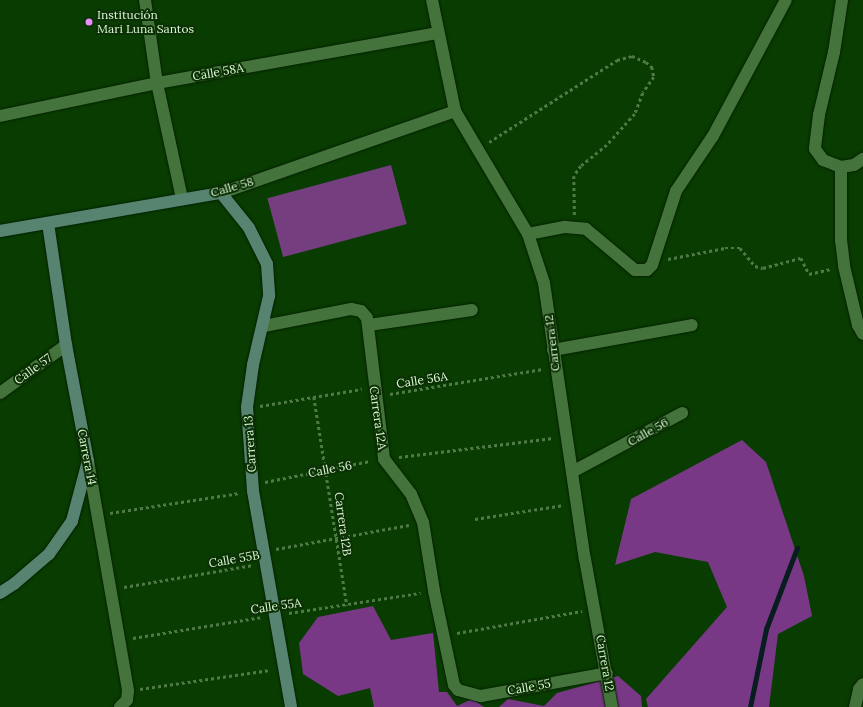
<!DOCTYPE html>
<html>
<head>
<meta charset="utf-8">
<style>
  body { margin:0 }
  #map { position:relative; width:863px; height:707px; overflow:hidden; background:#093c00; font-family:Lora,serif }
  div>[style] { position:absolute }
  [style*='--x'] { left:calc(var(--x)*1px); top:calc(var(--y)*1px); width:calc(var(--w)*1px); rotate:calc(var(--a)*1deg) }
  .green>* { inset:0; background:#743e7f; transform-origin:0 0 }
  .forest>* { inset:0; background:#793886 }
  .stream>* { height:5px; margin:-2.5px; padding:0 2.5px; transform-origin:2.5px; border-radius:2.5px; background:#081d1f }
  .path>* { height:2.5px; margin-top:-1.25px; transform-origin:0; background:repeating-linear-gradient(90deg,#4f7a48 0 3px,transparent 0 6px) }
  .roads { filter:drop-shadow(0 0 1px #061f03) drop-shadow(0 0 1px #061f03) }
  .street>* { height:12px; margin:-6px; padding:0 6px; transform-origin:6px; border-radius:6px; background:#44743b }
  .secondary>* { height:12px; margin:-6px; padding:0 6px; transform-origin:6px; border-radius:6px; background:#578471 }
  .dots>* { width:11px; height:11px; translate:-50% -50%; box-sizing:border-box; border:2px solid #0b3004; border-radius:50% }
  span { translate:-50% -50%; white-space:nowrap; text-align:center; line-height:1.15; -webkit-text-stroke:4px #0b3004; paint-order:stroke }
  .poi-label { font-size:12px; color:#dbf6d6 }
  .left { translate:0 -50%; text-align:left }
  .street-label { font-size:12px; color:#dbf6d6 }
</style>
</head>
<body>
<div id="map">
  <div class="green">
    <i style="left:391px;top:165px;width:61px;height:128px;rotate:75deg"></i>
  </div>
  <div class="forest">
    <i style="clip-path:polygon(742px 440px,766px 462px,804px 576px,812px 616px,778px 634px,769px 707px,648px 707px,646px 699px,727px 607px,708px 562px,655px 552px,615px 565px,631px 499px)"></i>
    <i style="clip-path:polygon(373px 606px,391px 640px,433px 633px,439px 692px,447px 692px,457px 706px,472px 699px,484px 707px,374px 707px,370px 688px,338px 696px,303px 674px,299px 643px,318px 617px)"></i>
    <i style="clip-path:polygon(618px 676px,641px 696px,642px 707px,499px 707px,508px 699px,544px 706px,557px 693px)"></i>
  </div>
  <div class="stream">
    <i style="--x:750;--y:707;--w:80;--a:-78.4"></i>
    <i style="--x:766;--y:629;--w:87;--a:-69.1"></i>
  </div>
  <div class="path">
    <i style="--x:489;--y:142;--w:152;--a:-32.6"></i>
    <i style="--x:617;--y:60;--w:16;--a:-15"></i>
    <i style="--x:632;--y:56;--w:15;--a:23"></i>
    <i style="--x:646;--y:62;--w:8;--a:40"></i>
    <i style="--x:652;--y:67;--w:10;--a:79"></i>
    <i style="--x:654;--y:77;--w:19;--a:125"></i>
    <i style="--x:643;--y:93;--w:22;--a:111"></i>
    <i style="--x:635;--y:114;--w:42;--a:132.1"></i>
    <i style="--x:607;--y:145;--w:33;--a:141"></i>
    <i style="--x:581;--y:166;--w:12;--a:125"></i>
    <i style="--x:574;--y:176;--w:39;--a:89"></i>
    <i style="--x:668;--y:259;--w:58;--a:-10.9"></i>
    <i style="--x:725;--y:248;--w:15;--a:0"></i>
    <i style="--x:740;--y:248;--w:23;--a:50"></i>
    <i style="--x:755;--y:266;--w:8;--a:14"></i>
    <i style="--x:763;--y:268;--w:39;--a:-15"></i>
    <i style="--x:801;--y:258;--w:18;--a:63"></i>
    <i style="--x:809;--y:274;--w:22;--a:-13"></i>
    <i style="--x:390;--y:394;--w:155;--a:-9.3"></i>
    <i style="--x:314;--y:397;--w:211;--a:81"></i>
    <i style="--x:260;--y:406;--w:103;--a:-9.5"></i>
    <i style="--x:399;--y:457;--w:155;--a:-7"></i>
    <i style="--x:265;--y:482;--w:107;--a:-11.3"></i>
    <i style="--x:110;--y:513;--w:131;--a:-8.8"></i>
    <i style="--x:475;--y:519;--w:90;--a:-8.9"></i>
    <i style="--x:276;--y:549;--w:135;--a:-10.2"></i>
    <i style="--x:124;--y:587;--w:131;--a:-9.7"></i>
    <i style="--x:289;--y:613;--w:133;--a:-8.7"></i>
    <i style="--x:457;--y:633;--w:127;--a:-10"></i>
    <i style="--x:133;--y:638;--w:131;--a:-9.2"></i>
    <i style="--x:140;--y:689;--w:131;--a:-8.3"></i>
  </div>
  <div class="roads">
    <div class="street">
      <i style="--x:145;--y:0;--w:84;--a:81.8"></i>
      <i style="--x:157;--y:83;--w:119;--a:77.8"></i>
      <i style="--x:432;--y:0;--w:113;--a:78.3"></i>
      <i style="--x:455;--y:111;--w:143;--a:59.3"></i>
      <i style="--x:528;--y:234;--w:52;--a:71.9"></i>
      <i style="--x:544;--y:283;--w:279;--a:81.6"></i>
      <i style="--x:585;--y:559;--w:150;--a:79.7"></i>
      <i style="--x:842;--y:0;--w:53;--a:98.7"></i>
      <i style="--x:834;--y:52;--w:65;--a:103.4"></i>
      <i style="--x:819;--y:115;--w:34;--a:97"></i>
      <i style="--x:815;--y:149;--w:14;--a:54"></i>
      <i style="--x:823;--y:160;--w:19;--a:21"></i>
      <i style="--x:841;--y:167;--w:13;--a:-9"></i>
      <i style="--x:854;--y:165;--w:11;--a:-34"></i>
      <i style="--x:0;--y:116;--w:160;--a:-11.9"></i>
      <i style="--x:157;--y:83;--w:284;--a:-10.1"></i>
      <i style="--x:841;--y:167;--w:73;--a:90"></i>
      <i style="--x:841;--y:240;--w:26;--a:83"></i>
      <i style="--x:844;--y:266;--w:61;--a:76.7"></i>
      <i style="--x:858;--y:325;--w:10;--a:61"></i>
      <i style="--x:221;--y:193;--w:248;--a:-19.3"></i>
      <i style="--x:528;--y:234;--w:38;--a:-11"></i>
      <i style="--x:565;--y:227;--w:21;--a:5"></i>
      <i style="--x:586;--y:229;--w:64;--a:39.9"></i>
      <i style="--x:635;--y:270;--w:12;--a:0"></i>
      <i style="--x:647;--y:270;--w:7;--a:-45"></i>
      <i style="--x:652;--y:265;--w:78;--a:-72"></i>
      <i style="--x:676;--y:191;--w:66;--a:-56.1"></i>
      <i style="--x:713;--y:136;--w:154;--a:-61.8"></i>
      <i style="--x:369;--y:325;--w:104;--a:-8.3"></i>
      <i style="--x:264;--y:326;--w:89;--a:-11.1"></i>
      <i style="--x:351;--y:309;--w:10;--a:11"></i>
      <i style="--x:361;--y:311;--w:9;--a:49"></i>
      <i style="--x:367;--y:318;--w:142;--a:83.1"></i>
      <i style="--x:384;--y:459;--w:44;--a:52.4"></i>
      <i style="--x:411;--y:494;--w:30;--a:67"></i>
      <i style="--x:423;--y:522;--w:70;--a:80.9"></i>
      <i style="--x:434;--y:591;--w:96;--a:78"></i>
      <i style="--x:454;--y:685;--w:6;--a:51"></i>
      <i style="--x:458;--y:690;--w:24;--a:15"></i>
      <i style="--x:481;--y:696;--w:128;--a:-10.3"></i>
      <i style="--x:553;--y:350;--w:141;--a:-10.2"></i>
      <i style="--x:0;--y:393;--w:82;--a:-36"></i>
      <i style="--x:88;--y:461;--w:233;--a:80.1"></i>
      <i style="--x:128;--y:691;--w:9;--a:96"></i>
      <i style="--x:127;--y:700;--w:10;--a:135"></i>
      <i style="--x:572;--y:472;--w:125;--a:-28.2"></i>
      <i style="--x:855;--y:707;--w:18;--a:-77"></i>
      <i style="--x:859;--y:689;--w:6;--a:-51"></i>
    </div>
    <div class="secondary">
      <i style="--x:0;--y:231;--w:224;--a:-9.8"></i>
      <i style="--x:221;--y:193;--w:45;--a:51.3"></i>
      <i style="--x:249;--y:228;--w:40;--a:63.4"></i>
      <i style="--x:267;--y:264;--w:32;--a:86"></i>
      <i style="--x:269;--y:296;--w:71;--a:103.1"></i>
      <i style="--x:253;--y:365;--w:42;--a:98.1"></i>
      <i style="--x:247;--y:407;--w:84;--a:85.9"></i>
      <i style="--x:253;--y:491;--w:219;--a:80"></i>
      <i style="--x:0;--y:593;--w:17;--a:-33"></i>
      <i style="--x:14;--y:584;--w:46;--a:-40.6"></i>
      <i style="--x:49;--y:554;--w:40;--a:-55.1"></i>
      <i style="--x:72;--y:521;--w:62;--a:-75.1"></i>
      <i style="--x:88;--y:461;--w:118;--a:-100.7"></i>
      <i style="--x:66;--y:345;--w:123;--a:-98.4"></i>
    </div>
  </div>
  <div class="dots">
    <i style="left:89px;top:22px;background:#ea8dfd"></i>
  </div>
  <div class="poi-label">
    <span class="left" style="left:97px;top:22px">Institución<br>Mari Luna Santos</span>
  </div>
  <div class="street-label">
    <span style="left:218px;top:72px;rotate:-10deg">Calle 58A</span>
    <span style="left:232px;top:187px;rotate:-16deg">Calle 58</span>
    <span style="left:552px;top:343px;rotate:-97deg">Carrera 12</span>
    <span style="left:33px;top:369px;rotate:-36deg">Calle 57</span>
    <span style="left:422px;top:380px;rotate:-9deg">Calle 56A</span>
    <span style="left:378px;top:418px;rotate:82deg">Carrera 12A</span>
    <span style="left:648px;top:432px;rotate:-29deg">Calle 56</span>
    <span style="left:250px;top:444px;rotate:-94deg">Carrera 13</span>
    <span style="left:87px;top:457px;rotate:79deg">Carrera 14</span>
    <span style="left:330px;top:469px;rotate:-11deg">Calle 56</span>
    <span style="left:343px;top:524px;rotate:82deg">Carrera 12B</span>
    <span style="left:234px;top:559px;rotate:-10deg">Calle 55B</span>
    <span style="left:276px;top:606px;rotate:-8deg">Calle 55A</span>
    <span style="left:605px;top:663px;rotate:80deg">Carrera 12</span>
    <span style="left:529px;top:687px;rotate:-10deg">Calle 55</span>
  </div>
</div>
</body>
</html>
